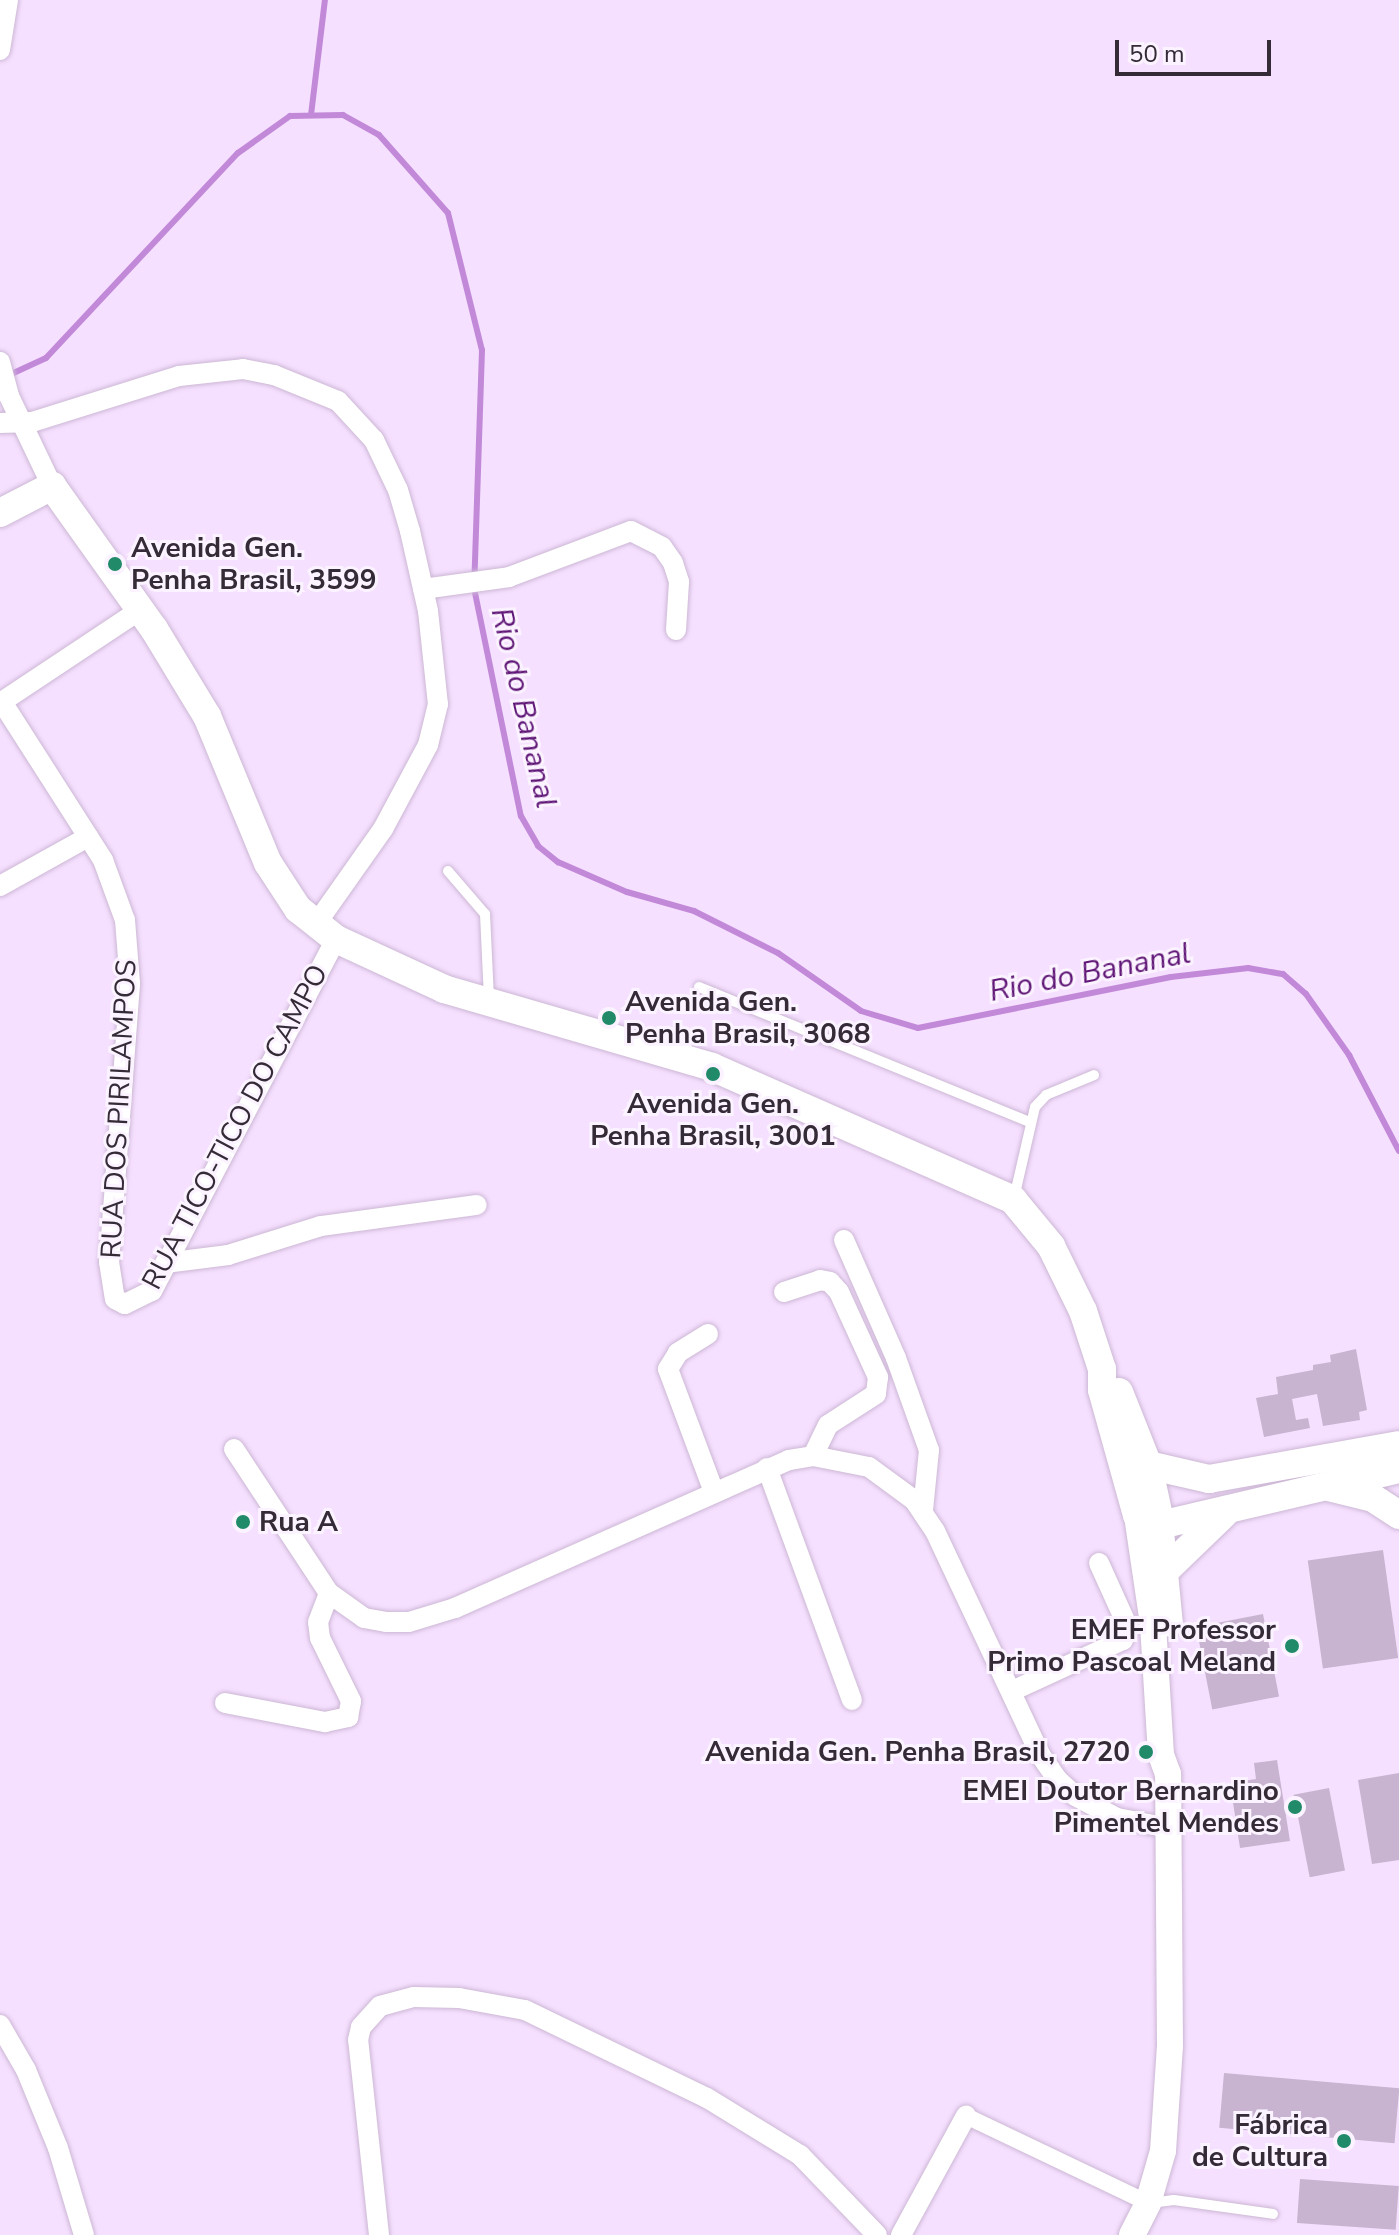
<!DOCTYPE html>
<html>
<head>
<meta charset="utf-8">
<style>
  body { margin:0 }
  #map { position:relative; width:1399px; height:2235px; overflow:hidden; background:#f6e0ff; font-family:"Nunito Sans",sans-serif }
  div>[style] { position:absolute }
  [style*='--x'] { left:calc(var(--x)*1px); top:calc(var(--y)*1px); width:calc(var(--w)*1px); rotate:calc(var(--a)*1deg) }
  .stream>* { height:6px; margin:-3px; padding:0 3px; transform-origin:3px; border-radius:3px; background:#c289d9 }
  .building>* { inset:0; background:#c8b3d0; transform-origin:0 0 }
  .roads { filter:drop-shadow(0 0 2px #ccb7d5) drop-shadow(0 0 2px #ccb7d5) }
  .service>* { height:10px; margin:-5px; padding:0 5px; transform-origin:5px; border-radius:5px; background:#fff }
  .pedestrian>* { height:16px; margin:-8px; padding:0 8px; transform-origin:8px; border-radius:8px; background:#fff }
  .minor>* { height:20px; margin:-10px; padding:0 10px; transform-origin:10px; border-radius:10px; background:#fff }
  .tertiary>* { height:26px; margin:-13px; padding:0 13px; transform-origin:13px; border-radius:13px; background:#fff }
  .secondary>* { height:28px; margin:-14px; padding:0 14px; transform-origin:14px; border-radius:14px; background:#fff }
  .dots>* { width:22px; height:22px; translate:-50% -50%; box-sizing:border-box; border:4px solid #fbf3ff; border-radius:50% }
  span { translate:-50% -50%; white-space:nowrap; text-align:center; line-height:1.15; -webkit-text-stroke:6px #fbf3ff; paint-order:stroke }
  .poi-label { font-size:28px; color:#342b37; font-weight:700 }
  .left { translate:0 -50%; text-align:left }
  .right { translate:-100% -50%; text-align:right }
  .street-label { font-size:28px; color:#342b37 }
  .water-label { font-size:30px; color:#601777; font-style:italic }
  .scale { position:absolute; left:1115px; top:40px; width:156px; height:36px; box-sizing:border-box; border:4px solid #342b37; border-top:0; padding-left:10px; font-size:24px; line-height:28px; white-space:nowrap; color:#342b37; -webkit-text-stroke:6px #fbf3ff; paint-order:stroke }
</style>
</head>
<body>
<div id="map">
  <div class="stream">
    <i style="--x:311;--y:115;--w:116;--a:-83.1"></i>
    <i style="--x:7;--y:376;--w:43;--a:-24.8"></i>
    <i style="--x:46;--y:358;--w:281;--a:-46.9"></i>
    <i style="--x:238;--y:153;--w:64;--a:-35.4"></i>
    <i style="--x:290;--y:116;--w:53;--a:-1.1"></i>
    <i style="--x:343;--y:115;--w:41;--a:29.1"></i>
    <i style="--x:379;--y:135;--w:104;--a:48.5"></i>
    <i style="--x:448;--y:213;--w:141;--a:76.1"></i>
    <i style="--x:482;--y:350;--w:238;--a:91.9"></i>
    <i style="--x:474;--y:588;--w:233;--a:78.4"></i>
    <i style="--x:521;--y:816;--w:34;--a:60"></i>
    <i style="--x:538;--y:846;--w:26;--a:39"></i>
    <i style="--x:558;--y:862;--w:75;--a:23.5"></i>
    <i style="--x:627;--y:892;--w:70;--a:15.8"></i>
    <i style="--x:694;--y:911;--w:94;--a:26.6"></i>
    <i style="--x:778;--y:953;--w:101;--a:34.9"></i>
    <i style="--x:861;--y:1011;--w:59;--a:16.6"></i>
    <i style="--x:918;--y:1028;--w:258;--a:-11.4"></i>
    <i style="--x:1171;--y:977;--w:78;--a:-6.7"></i>
    <i style="--x:1248;--y:968;--w:36;--a:10"></i>
    <i style="--x:1283;--y:974;--w:30;--a:41"></i>
    <i style="--x:1306;--y:994;--w:75;--a:54.8"></i>
    <i style="--x:1349;--y:1055;--w:108;--a:62.5"></i>
  </div>
  <div class="building">
    <i style="clip-path:polygon(1356px 1349px,1367px 1410px,1359px 1412px,1360px 1420px,1323px 1426px,1317px 1394px,1292px 1399px,1296px 1420px,1308px 1418px,1310px 1428px,1264px 1437px,1256px 1398px,1278px 1394px,1276px 1377px,1313px 1370px,1313px 1365px,1331px 1362px,1330px 1355px)"></i>
    <i style="left:1383px;top:1550px;width:109px;height:76px;rotate:82deg"></i>
    <i style="left:1263px;top:1614px;width:84px;height:68px;rotate:79deg"></i>
    <i style="clip-path:polygon(1277px 1760px,1290px 1841px,1240px 1848px,1230px 1783px,1256px 1779px,1254px 1763px)"></i>
    <i style="clip-path:polygon(1399px 1773px,1399px 1860px,1372px 1864px,1358px 1780px)"></i>
    <i style="left:1329px;top:1788px;width:84px;height:36px;rotate:79deg"></i>
    <i style="left:1224px;top:2073px;width:176px;height:55px;rotate:5deg"></i>
    <i style="left:1300px;top:2179px;width:99px;height:44px;rotate:4deg"></i>
  </div>
  <div class="roads">
    <div class="service">
      <i style="--x:448;--y:871;--w:57;--a:49.3"></i>
      <i style="--x:485;--y:914;--w:85;--a:87.3"></i>
      <i style="--x:699;--y:987;--w:357;--a:22.2"></i>
      <i style="--x:1014;--y:1198;--w:93;--a:-77"></i>
      <i style="--x:1035;--y:1107;--w:16;--a:-47"></i>
      <i style="--x:1046;--y:1095;--w:52;--a:-22.6"></i>
      <i style="--x:1150;--y:2203;--w:24;--a:-7"></i>
      <i style="--x:1174;--y:2200;--w:100;--a:8"></i>
    </div>
    <div class="pedestrian">
      <i style="--x:966;--y:2116;--w:202;--a:25.5"></i>
    </div>
    <div class="minor">
      <i style="--x:0;--y:50;--w:51;--a:-80.9"></i>
      <i style="--x:0;--y:362;--w:35;--a:75"></i>
      <i style="--x:9;--y:396;--w:100;--a:64.5"></i>
      <i style="--x:0;--y:423;--w:32;--a:-2"></i>
      <i style="--x:32;--y:422;--w:154;--a:-17.4"></i>
      <i style="--x:179;--y:376;--w:64;--a:-6.2"></i>
      <i style="--x:243;--y:369;--w:32;--a:11"></i>
      <i style="--x:274;--y:375;--w:69;--a:22.1"></i>
      <i style="--x:338;--y:401;--w:53;--a:47.3"></i>
      <i style="--x:374;--y:440;--w:55;--a:64.4"></i>
      <i style="--x:398;--y:490;--w:43;--a:73.7"></i>
      <i style="--x:410;--y:531;--w:82;--a:77.3"></i>
      <i style="--x:428;--y:611;--w:94;--a:83.9"></i>
      <i style="--x:438;--y:704;--w:42;--a:103.7"></i>
      <i style="--x:428;--y:745;--w:95;--a:118.2"></i>
      <i style="--x:383;--y:829;--w:116;--a:125.2"></i>
      <i style="--x:423;--y:589;--w:87;--a:-7.9"></i>
      <i style="--x:509;--y:577;--w:130;--a:-20.7"></i>
      <i style="--x:631;--y:531;--w:35;--a:27"></i>
      <i style="--x:662;--y:547;--w:19;--a:55"></i>
      <i style="--x:673;--y:563;--w:20;--a:72"></i>
      <i style="--x:679;--y:582;--w:48;--a:93.6"></i>
      <i style="--x:2;--y:702;--w:188;--a:57.4"></i>
      <i style="--x:103;--y:860;--w:64;--a:69.9"></i>
      <i style="--x:125;--y:920;--w:64;--a:85.5"></i>
      <i style="--x:130;--y:984;--w:279;--a:94.3"></i>
      <i style="--x:109;--y:1262;--w:37;--a:81"></i>
      <i style="--x:115;--y:1299;--w:11;--a:27"></i>
      <i style="--x:125;--y:1304;--w:30;--a:-26"></i>
      <i style="--x:152;--y:1291;--w:397;--a:-62.4"></i>
      <i style="--x:0;--y:703;--w:168;--a:-33.6"></i>
      <i style="--x:0;--y:886;--w:101;--a:-29.1"></i>
      <i style="--x:844;--y:1240;--w:129;--a:66.2"></i>
      <i style="--x:896;--y:1358;--w:98;--a:70.3"></i>
      <i style="--x:929;--y:1450;--w:60;--a:95.7"></i>
      <i style="--x:165;--y:1263;--w:64;--a:-7.2"></i>
      <i style="--x:228;--y:1255;--w:97;--a:-17.3"></i>
      <i style="--x:321;--y:1226;--w:157;--a:-7.7"></i>
      <i style="--x:784;--y:1292;--w:38;--a:-18"></i>
      <i style="--x:820;--y:1280;--w:10;--a:11"></i>
      <i style="--x:830;--y:1282;--w:13;--a:48"></i>
      <i style="--x:839;--y:1292;--w:94;--a:65.4"></i>
      <i style="--x:878;--y:1377;--w:17;--a:97"></i>
      <i style="--x:876;--y:1394;--w:57;--a:147.1"></i>
      <i style="--x:828;--y:1425;--w:34;--a:116"></i>
      <i style="--x:708;--y:1334;--w:36;--a:148"></i>
      <i style="--x:678;--y:1353;--w:19;--a:122"></i>
      <i style="--x:668;--y:1369;--w:131;--a:69.5"></i>
      <i style="--x:234;--y:1449;--w:173;--a:56.6"></i>
      <i style="--x:329;--y:1593;--w:43;--a:35.5"></i>
      <i style="--x:364;--y:1618;--w:22;--a:10"></i>
      <i style="--x:386;--y:1622;--w:23;--a:0"></i>
      <i style="--x:409;--y:1622;--w:48;--a:-16.9"></i>
      <i style="--x:455;--y:1608;--w:365;--a:-23.9"></i>
      <i style="--x:789;--y:1460;--w:24;--a:-9"></i>
      <i style="--x:813;--y:1456;--w:57;--a:11.1"></i>
      <i style="--x:869;--y:1467;--w:56;--a:36.3"></i>
      <i style="--x:914;--y:1500;--w:37;--a:56"></i>
      <i style="--x:935;--y:1531;--w:249;--a:64.8"></i>
      <i style="--x:1041;--y:1756;--w:29;--a:55"></i>
      <i style="--x:1058;--y:1780;--w:23;--a:43"></i>
      <i style="--x:1075;--y:1796;--w:47;--a:27.6"></i>
      <i style="--x:1117;--y:1818;--w:53;--a:10.9"></i>
      <i style="--x:767;--y:1468;--w:247;--a:69.9"></i>
      <i style="--x:1012;--y:1691;--w:122;--a:-24.7"></i>
      <i style="--x:1123;--y:1640;--w:16;--a:-75"></i>
      <i style="--x:1127;--y:1625;--w:68;--a:-114.3"></i>
      <i style="--x:225;--y:1703;--w:102;--a:10.8"></i>
      <i style="--x:325;--y:1722;--w:24;--a:-12"></i>
      <i style="--x:348;--y:1717;--w:16;--a:-79"></i>
      <i style="--x:351;--y:1701;--w:70;--a:-116.2"></i>
      <i style="--x:320;--y:1638;--w:16;--a:-97"></i>
      <i style="--x:318;--y:1622;--w:31;--a:-69"></i>
      <i style="--x:0;--y:2025;--w:52;--a:60"></i>
      <i style="--x:26;--y:2070;--w:84;--a:67.7"></i>
      <i style="--x:58;--y:2148;--w:91;--a:73.4"></i>
      <i style="--x:379;--y:2235;--w:196;--a:-96.1"></i>
      <i style="--x:358;--y:2040;--w:13;--a:-77"></i>
      <i style="--x:361;--y:2027;--w:28;--a:-48"></i>
      <i style="--x:380;--y:2006;--w:35;--a:-15"></i>
      <i style="--x:414;--y:1997;--w:45;--a:1.3"></i>
      <i style="--x:459;--y:1998;--w:67;--a:10.3"></i>
      <i style="--x:525;--y:2010;--w:202;--a:25.8"></i>
      <i style="--x:707;--y:2098;--w:109;--a:31.5"></i>
      <i style="--x:800;--y:2155;--w:111;--a:46.1"></i>
      <i style="--x:901;--y:2235;--w:136;--a:-61.4"></i>
    </div>
    <div class="tertiary">
      <i style="--x:1160;--y:1521;--w:103;--a:84.5"></i>
      <i style="--x:1132;--y:2235;--w:36;--a:-63"></i>
      <i style="--x:1148;--y:2203;--w:54;--a:-73.9"></i>
      <i style="--x:1163;--y:2151;--w:105;--a:-86.2"></i>
      <i style="--x:1170;--y:2046;--w:272;--a:-90.4"></i>
      <i style="--x:1168;--y:1774;--w:20;--a:-110"></i>
      <i style="--x:1161;--y:1755;--w:131;--a:-93.5"></i>
      <i style="--x:1153;--y:1624;--w:110;--a:-98.4"></i>
    </div>
    <div class="secondary">
      <i style="--x:0;--y:513;--w:59;--a:-27.4"></i>
      <i style="--x:52;--y:486;--w:176;--a:54.5"></i>
      <i style="--x:154;--y:629;--w:102;--a:58.7"></i>
      <i style="--x:207;--y:716;--w:159;--a:67.5"></i>
      <i style="--x:268;--y:863;--w:55;--a:56.9"></i>
      <i style="--x:298;--y:909;--w:48;--a:38.3"></i>
      <i style="--x:336;--y:939;--w:119;--a:24.8"></i>
      <i style="--x:444;--y:989;--w:279;--a:16.2"></i>
      <i style="--x:712;--y:1067;--w:329;--a:23.8"></i>
      <i style="--x:1013;--y:1200;--w:60;--a:50.4"></i>
      <i style="--x:1051;--y:1246;--w:72;--a:63.8"></i>
      <i style="--x:1083;--y:1311;--w:61;--a:71.9"></i>
      <i style="--x:1102;--y:1369;--w:21;--a:90"></i>
      <i style="--x:1102;--y:1390;--w:130;--a:74.4"></i>
      <i style="--x:1137;--y:1515;--w:33;--a:14"></i>
      <i style="--x:1169;--y:1523;--w:236;--a:-13.2"></i>
      <i style="--x:1119;--y:1392;--w:79;--a:68.3"></i>
      <i style="--x:1148;--y:1465;--w:57;--a:77.9"></i>
      <i style="--x:1126;--y:1471;--w:23;--a:-15"></i>
      <i style="--x:1148;--y:1465;--w:63;--a:12.9"></i>
      <i style="--x:1209;--y:1479;--w:193;--a:-10.1"></i>
      <i style="--x:1332;--y:1488;--w:42;--a:13.7"></i>
      <i style="--x:1373;--y:1498;--w:31;--a:33"></i>
      <i style="--x:1167;--y:1569;--w:79;--a:-44"></i>
    </div>
  </div>
  <div class="dots">
    <i style="left:115px;top:564px;background:#218b69"></i>
    <i style="left:609px;top:1018px;background:#218b69"></i>
    <i style="left:713px;top:1074px;background:#218b69"></i>
    <i style="left:243px;top:1522px;background:#218b69"></i>
    <i style="left:1292px;top:1646px;background:#218b69"></i>
    <i style="left:1146px;top:1752px;background:#218b69"></i>
    <i style="left:1295px;top:1807px;background:#218b69"></i>
    <i style="left:1344px;top:2141px;background:#218b69"></i>
  </div>
  <div class="poi-label">
    <span class="left" style="left:131px;top:564px">Avenida Gen.<br>Penha Brasil, 3599</span>
    <span class="left" style="left:625px;top:1018px">Avenida Gen.<br>Penha Brasil, 3068</span>
    <span style="left:713px;top:1120px">Avenida Gen.<br>Penha Brasil, 3001</span>
    <span class="left" style="left:259px;top:1522px">Rua A</span>
    <span class="right" style="left:1276px;top:1646px">EMEF Professor<br>Primo Pascoal Meland</span>
    <span class="right" style="left:1130px;top:1752px">Avenida Gen. Penha Brasil, 2720</span>
    <span class="right" style="left:1279px;top:1807px">EMEI Doutor Bernardino<br>Pimentel Mendes</span>
    <span class="right" style="left:1328px;top:2141px">Fábrica<br>de Cultura</span>
  </div>
  <div class="street-label">
    <span style="left:119px;top:1109px;rotate:-87deg">RUA DOS PIRILAMPOS</span>
    <span style="left:235px;top:1127px;rotate:-62deg">RUA TICO-TICO DO CAMPO</span>
  </div>
  <div class="water-label">
    <span style="left:523px;top:708px;rotate:77deg">Rio do Bananal</span>
    <span style="left:1090px;top:973px;rotate:-11deg">Rio do Bananal</span>
  </div>
  <div class="scale">50 m</div>
</div>
</body>
</html>
